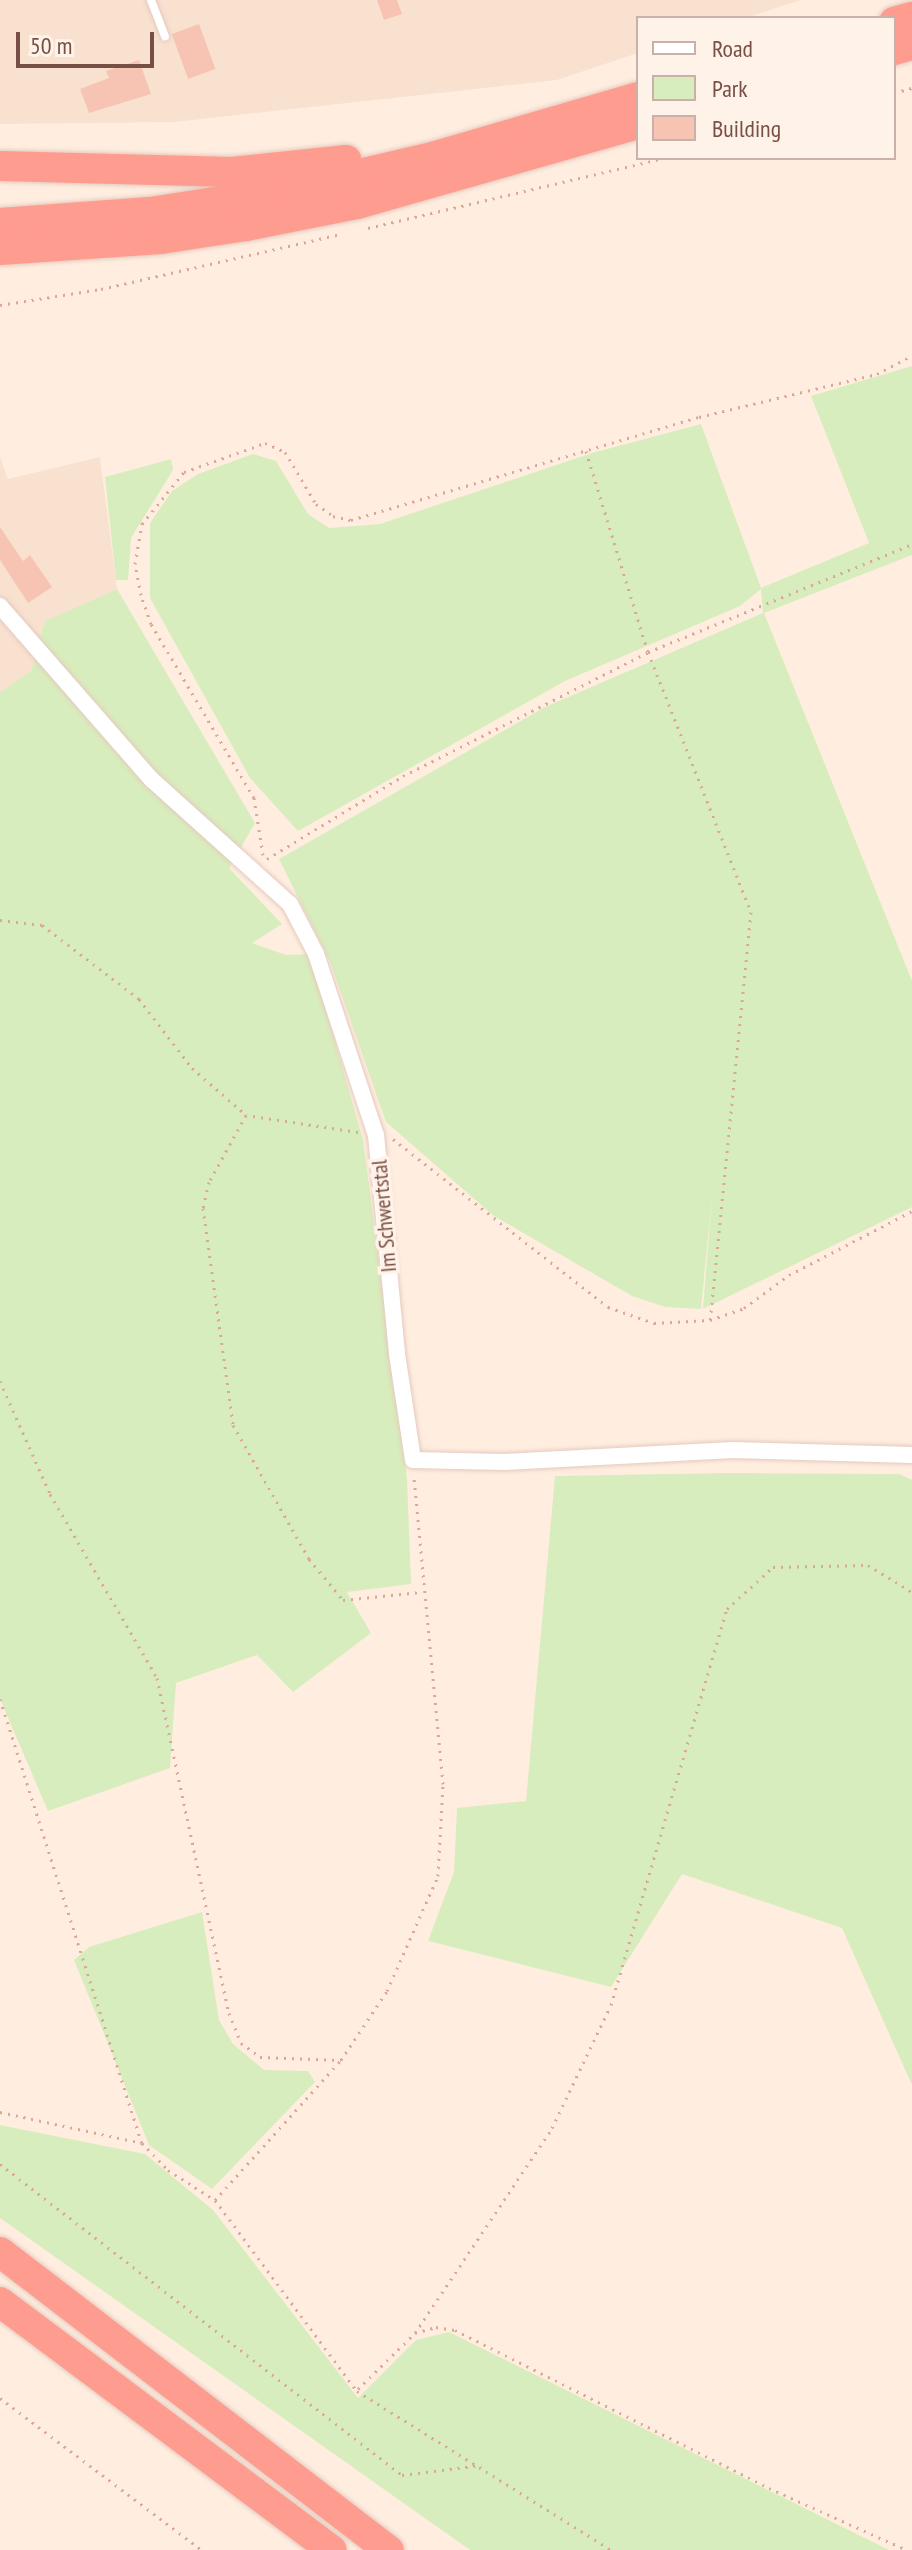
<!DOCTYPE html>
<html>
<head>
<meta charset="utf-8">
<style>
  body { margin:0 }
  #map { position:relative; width:912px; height:2550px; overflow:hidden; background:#ffeee0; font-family:"PT Sans Narrow",sans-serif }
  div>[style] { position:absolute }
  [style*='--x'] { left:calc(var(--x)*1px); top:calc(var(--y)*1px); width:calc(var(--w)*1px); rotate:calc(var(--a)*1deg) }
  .residential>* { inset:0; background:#f9e1d0 }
  .green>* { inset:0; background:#d8edbd }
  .building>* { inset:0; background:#f7c4b4; transform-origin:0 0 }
  .path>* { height:3px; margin-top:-1.5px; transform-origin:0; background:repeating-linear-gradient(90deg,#dba798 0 2px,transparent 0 8px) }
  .roads { filter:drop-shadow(0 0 2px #e5cabe) drop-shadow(0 0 2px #e5cabe) }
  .lane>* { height:8px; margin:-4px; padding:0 4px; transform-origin:4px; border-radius:4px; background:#fff }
  .street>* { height:16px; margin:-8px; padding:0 8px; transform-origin:8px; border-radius:8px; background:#fff }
  .highway>* { height:30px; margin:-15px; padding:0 15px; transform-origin:15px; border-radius:15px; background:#ff9c90 }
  span { translate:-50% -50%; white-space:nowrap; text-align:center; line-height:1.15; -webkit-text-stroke:7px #fff2e8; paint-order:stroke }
  .street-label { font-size:22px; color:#784f45 }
  .legend { position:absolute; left:636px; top:16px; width:260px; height:144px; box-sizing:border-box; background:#fff2e8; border:2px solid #c9b1a7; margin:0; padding:10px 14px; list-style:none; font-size:24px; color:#784f45 }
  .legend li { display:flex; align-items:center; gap:16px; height:40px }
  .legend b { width:40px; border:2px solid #c9b1a7 }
  .scale { position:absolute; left:16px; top:32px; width:138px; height:36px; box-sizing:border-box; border:4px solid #784f45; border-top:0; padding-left:10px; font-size:24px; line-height:28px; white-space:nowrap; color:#784f45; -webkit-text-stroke:6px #fff2e8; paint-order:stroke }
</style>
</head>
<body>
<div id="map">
  <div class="residential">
    <i style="clip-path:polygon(0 0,801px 0,746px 18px,638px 18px,638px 53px,557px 80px,175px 122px,0 124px)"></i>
    <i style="clip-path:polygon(0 457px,8px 479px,100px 457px,117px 589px,45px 621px,31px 671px,0 692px)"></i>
  </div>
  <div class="green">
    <i style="clip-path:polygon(912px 366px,912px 555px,764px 613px,912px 981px,912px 1207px,703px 1309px,712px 1196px,701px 1309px,665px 1307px,632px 1296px,494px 1216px,386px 1122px,331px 964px,279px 859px,545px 707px,763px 613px,761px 589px,740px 606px,565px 681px,298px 831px,250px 778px,150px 598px,150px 523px,172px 491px,198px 474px,253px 454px,276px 461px,308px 514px,329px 528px,380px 524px,592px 453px,701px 424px,761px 588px,869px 543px,811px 396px)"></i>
    <i style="clip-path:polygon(171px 459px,173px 470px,131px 538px,128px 580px,116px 580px,105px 477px)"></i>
    <i style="clip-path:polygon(117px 589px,255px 823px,229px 868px,282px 924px,252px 943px,286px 955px,310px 954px,363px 1140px,407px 1478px,411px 1584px,347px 1592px,371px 1633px,293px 1692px,257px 1655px,176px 1683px,170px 1768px,48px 1811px,0 1699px,0 692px,31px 671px,45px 621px)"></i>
    <i style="clip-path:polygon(725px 1473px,899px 1474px,912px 1480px,912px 2085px,842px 1928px,682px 1874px,611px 1987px,428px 1941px,454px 1872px,457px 1808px,526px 1801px,555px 1476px)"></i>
    <i style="clip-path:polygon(202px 1912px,219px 2020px,233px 2044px,264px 2070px,308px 2071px,315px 2082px,212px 2189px,149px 2145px,74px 1960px,89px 1947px)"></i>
    <i style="clip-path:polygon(0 2125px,145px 2154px,213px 2210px,358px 2398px,416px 2340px,449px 2332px,889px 2550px,470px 2550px,0 2218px)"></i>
  </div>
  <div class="building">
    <i style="clip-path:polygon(377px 0,397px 0,402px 14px,384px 20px)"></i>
    <i style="left:199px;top:24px;width:48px;height:29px;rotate:70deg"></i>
    <i style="clip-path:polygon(139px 60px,151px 94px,89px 113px,80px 89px,109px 78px,106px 71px)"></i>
    <i style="clip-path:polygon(0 527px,23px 561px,30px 555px,52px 587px,28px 603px,0 560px)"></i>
  </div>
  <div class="path">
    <i style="--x:894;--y:93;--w:19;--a:-16"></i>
    <i style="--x:368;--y:228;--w:305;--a:-13.3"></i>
    <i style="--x:0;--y:305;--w:102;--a:-9"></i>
    <i style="--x:101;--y:289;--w:246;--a:-12.9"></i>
    <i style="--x:586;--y:451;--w:210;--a:72.9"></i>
    <i style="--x:648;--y:652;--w:280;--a:68.4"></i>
    <i style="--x:751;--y:912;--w:410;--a:95.7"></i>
    <i style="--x:263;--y:855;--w:58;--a:-99"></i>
    <i style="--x:254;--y:798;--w:202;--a:-120.6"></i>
    <i style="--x:151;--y:624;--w:31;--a:-109"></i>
    <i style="--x:141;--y:595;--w:32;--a:-101"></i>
    <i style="--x:135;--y:564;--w:41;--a:-80.1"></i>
    <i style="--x:142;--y:524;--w:67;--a:-51.1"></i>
    <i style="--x:184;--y:472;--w:86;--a:-19.7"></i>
    <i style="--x:265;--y:443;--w:22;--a:24"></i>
    <i style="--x:285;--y:452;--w:61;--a:59.2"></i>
    <i style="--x:316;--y:504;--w:21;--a:35"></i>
    <i style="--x:333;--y:516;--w:18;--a:13"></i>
    <i style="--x:351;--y:520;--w:363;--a:-16.5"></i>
    <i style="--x:699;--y:417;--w:183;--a:-13.6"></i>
    <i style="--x:877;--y:374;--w:40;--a:-28"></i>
    <i style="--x:267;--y:859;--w:159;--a:-31.4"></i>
    <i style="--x:403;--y:776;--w:275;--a:-26.8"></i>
    <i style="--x:648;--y:652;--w:285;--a:-22.2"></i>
    <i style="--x:0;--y:920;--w:42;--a:6.8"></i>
    <i style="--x:42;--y:925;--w:122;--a:37.3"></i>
    <i style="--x:139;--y:999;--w:87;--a:52.5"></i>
    <i style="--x:192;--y:1068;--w:72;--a:41"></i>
    <i style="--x:358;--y:1132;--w:113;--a:-171.4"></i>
    <i style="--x:246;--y:1115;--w:77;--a:118.9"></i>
    <i style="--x:209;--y:1182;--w:27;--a:103"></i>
    <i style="--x:203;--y:1208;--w:219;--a:82.1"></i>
    <i style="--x:233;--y:1425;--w:154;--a:60.4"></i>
    <i style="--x:309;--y:1559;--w:53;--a:50.3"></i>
    <i style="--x:343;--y:1600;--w:78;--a:-5.9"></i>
    <i style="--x:393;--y:1139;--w:273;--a:38"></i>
    <i style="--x:608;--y:1307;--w:49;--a:19.2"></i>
    <i style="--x:654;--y:1323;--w:56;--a:-3.1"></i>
    <i style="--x:710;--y:1320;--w:36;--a:-19"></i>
    <i style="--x:744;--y:1308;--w:56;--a:-36.3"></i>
    <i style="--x:789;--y:1275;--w:139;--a:-27.5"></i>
    <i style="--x:0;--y:1381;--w:124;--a:66.1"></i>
    <i style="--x:50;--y:1494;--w:213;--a:59.8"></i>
    <i style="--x:157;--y:1678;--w:343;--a:77.9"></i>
    <i style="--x:229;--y:2013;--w:32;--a:68"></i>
    <i style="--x:241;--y:2043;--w:24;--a:36"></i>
    <i style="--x:260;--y:2057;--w:81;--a:2.1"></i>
    <i style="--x:0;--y:1699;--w:466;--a:72.3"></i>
    <i style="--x:142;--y:2143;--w:37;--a:46"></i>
    <i style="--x:168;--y:2170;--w:56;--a:32.6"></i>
    <i style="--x:215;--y:2200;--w:238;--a:53.4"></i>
    <i style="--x:357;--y:2391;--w:300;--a:32"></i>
    <i style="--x:0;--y:2112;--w:145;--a:12.3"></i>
    <i style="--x:0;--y:2164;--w:508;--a:37.73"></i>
    <i style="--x:402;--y:2475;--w:80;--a:-7.2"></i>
    <i style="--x:215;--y:2200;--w:188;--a:-48"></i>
    <i style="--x:341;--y:2060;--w:83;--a:-56.3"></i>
    <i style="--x:387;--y:1991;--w:126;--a:-66.1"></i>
    <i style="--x:438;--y:1876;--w:92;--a:-86.9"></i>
    <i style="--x:443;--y:1784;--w:310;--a:-95.4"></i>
    <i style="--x:415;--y:2333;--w:22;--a:-16"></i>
    <i style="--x:436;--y:2327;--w:19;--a:9"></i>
    <i style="--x:455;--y:2330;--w:352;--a:26.7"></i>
    <i style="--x:769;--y:2488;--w:151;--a:24.2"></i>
    <i style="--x:358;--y:2389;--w:80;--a:-44.5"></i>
    <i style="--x:415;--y:2333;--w:247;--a:-56.2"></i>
    <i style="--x:552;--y:2128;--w:136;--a:-64.4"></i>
    <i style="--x:611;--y:2005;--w:413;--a:-73.7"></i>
    <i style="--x:727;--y:1609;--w:62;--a:-42.4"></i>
    <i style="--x:773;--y:1567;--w:95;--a:-1.2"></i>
    <i style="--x:868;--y:1565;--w:52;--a:31.5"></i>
    <i style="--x:0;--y:2398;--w:253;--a:37"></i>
  </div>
  <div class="roads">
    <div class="lane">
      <i style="--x:151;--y:0;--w:39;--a:69"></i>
    </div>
    <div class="street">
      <i style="--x:0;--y:606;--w:230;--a:48.9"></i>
      <i style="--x:151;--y:779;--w:187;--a:42"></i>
      <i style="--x:290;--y:904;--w:56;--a:62.5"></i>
      <i style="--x:316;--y:954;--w:191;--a:71.7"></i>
      <i style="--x:376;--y:1135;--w:220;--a:84.5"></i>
      <i style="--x:397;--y:1354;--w:107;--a:81.4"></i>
      <i style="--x:413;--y:1460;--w:91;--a:1.3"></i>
      <i style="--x:504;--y:1462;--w:229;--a:-3"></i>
      <i style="--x:733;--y:1450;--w:179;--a:1.6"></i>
    </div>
    <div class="highway">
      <i style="--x:894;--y:22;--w:19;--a:-16"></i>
      <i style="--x:894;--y:50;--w:19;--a:-16"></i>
      <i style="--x:0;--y:166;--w:232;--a:1.5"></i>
      <i style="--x:232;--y:172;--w:115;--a:-6"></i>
      <i style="--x:0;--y:223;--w:150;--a:-4.2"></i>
      <i style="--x:150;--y:212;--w:138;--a:-8.8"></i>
      <i style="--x:286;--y:191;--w:154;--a:-13.1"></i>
      <i style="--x:436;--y:156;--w:210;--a:-16.3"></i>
      <i style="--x:0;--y:250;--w:161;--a:-3.9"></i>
      <i style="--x:161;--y:239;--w:86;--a:-8.7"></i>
      <i style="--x:246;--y:226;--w:113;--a:-11.2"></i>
      <i style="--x:357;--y:204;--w:292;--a:-15.9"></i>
      <i style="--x:0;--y:2252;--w:490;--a:37.5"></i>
      <i style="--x:0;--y:2302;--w:414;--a:36.8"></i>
    </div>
  </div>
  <div class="street-label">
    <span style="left:384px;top:1216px;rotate:-95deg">Im Schwertstal</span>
  </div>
  <ul class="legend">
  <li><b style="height:10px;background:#fff"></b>Road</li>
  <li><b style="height:22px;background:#d8edbd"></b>Park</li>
  <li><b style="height:22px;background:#f7c4b4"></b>Building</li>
  </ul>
  <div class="scale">50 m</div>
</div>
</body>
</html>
